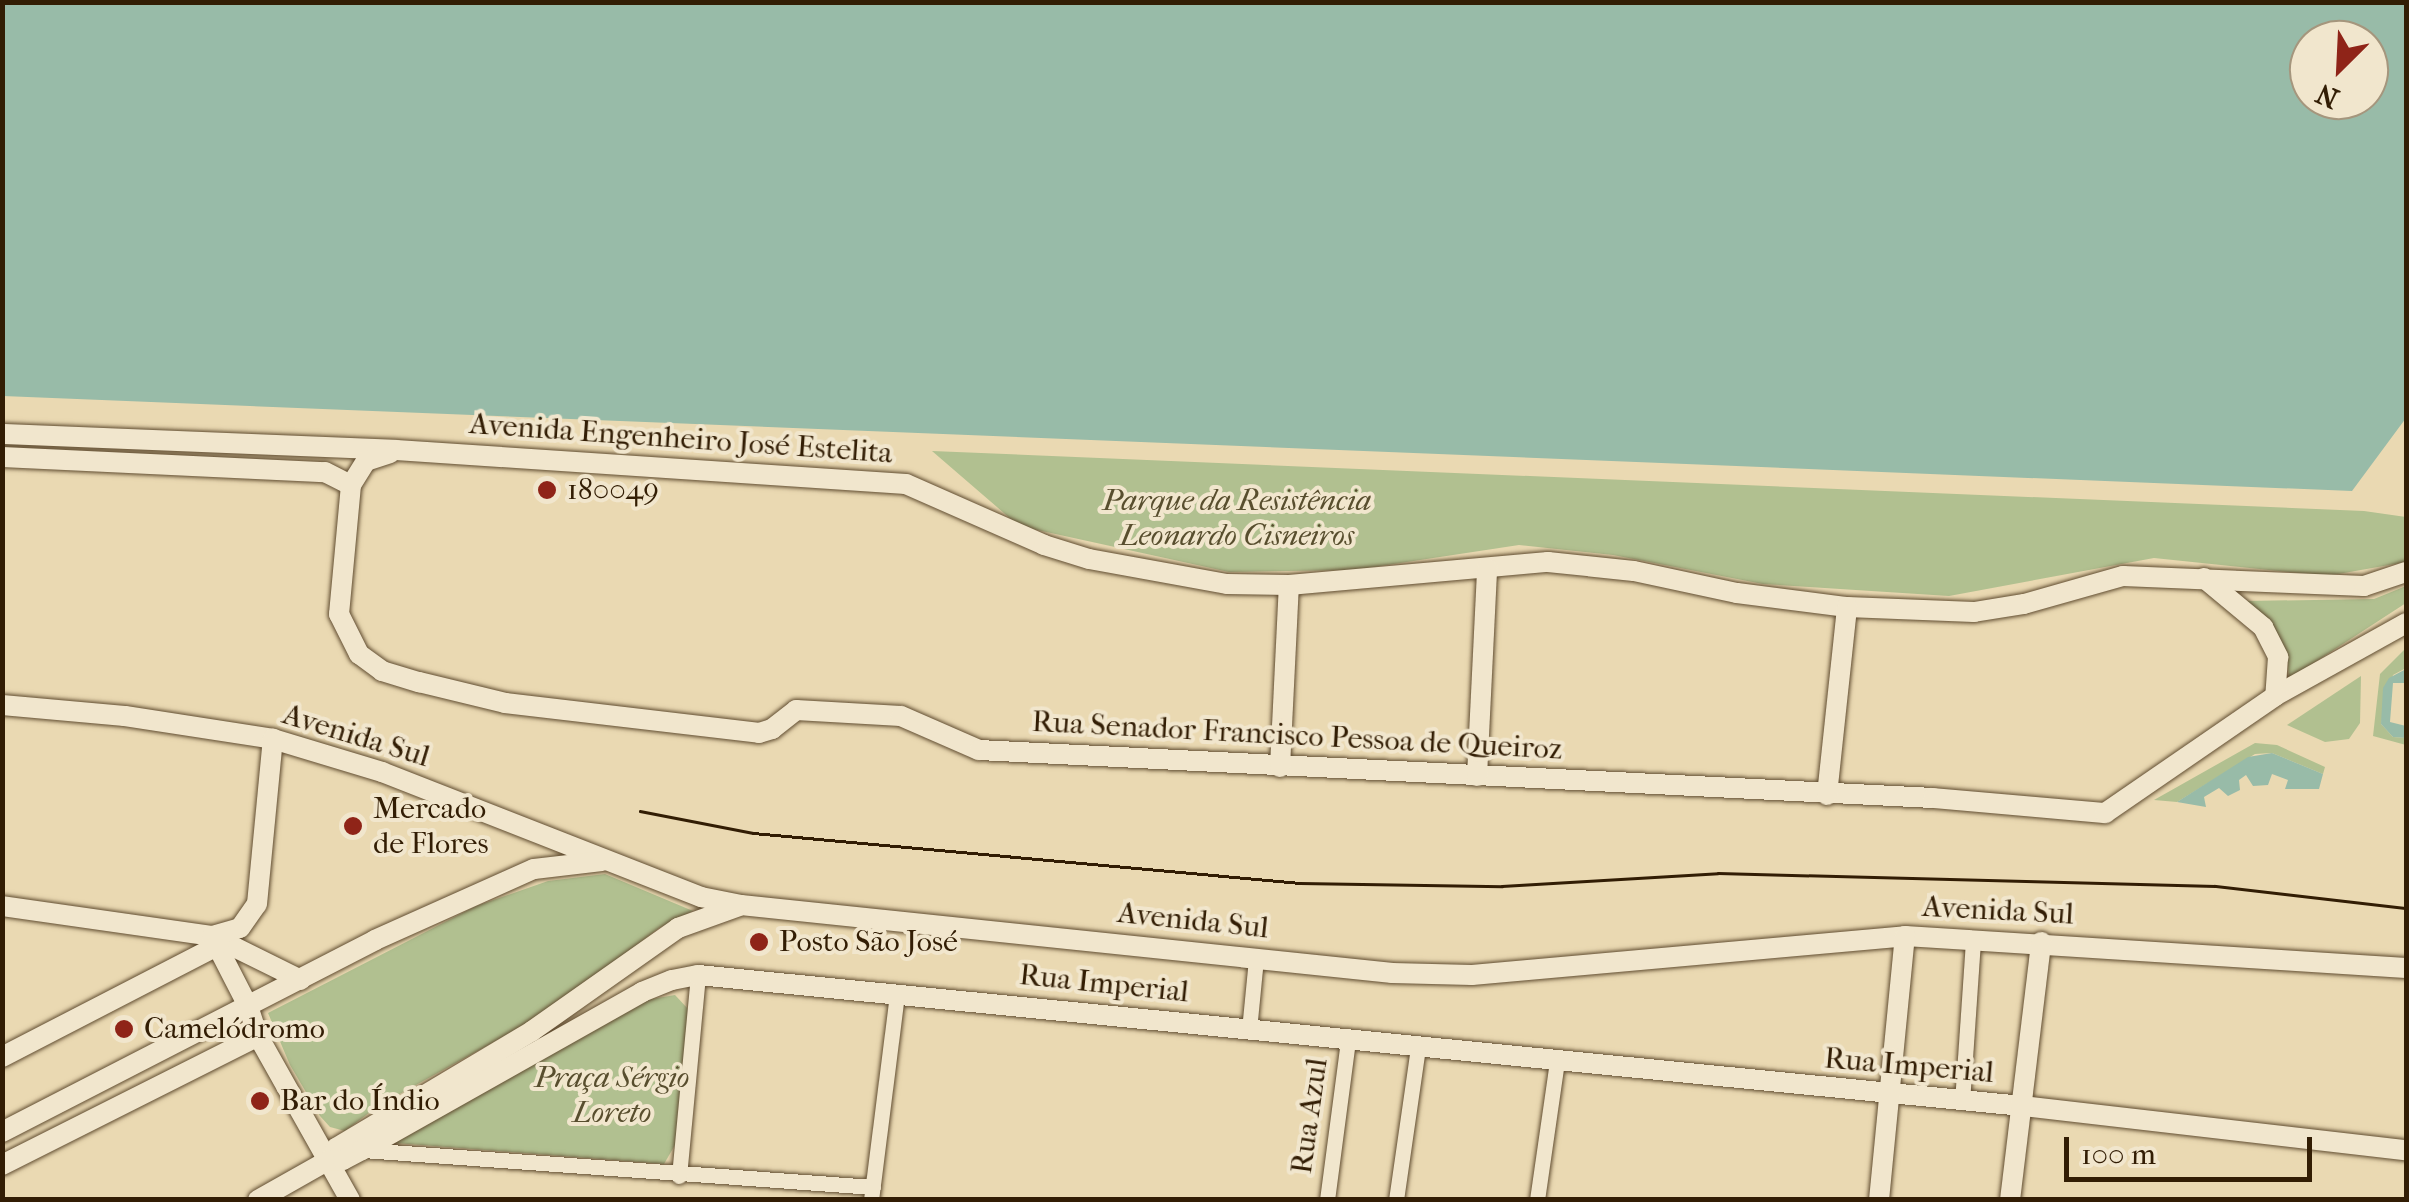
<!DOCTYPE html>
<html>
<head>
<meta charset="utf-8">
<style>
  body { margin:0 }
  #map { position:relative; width:2409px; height:1202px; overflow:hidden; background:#ead9b2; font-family:"IM FELL French Canon",serif }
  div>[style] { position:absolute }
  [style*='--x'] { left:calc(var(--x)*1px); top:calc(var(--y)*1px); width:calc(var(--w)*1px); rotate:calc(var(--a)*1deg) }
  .green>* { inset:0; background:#b1c090 }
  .water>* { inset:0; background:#98bba8 }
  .roads { filter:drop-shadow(0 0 2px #604c30) drop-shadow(0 0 2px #604c30) }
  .street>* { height:15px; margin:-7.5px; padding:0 7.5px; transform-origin:7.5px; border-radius:7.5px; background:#f1e6cd }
  .secondary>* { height:20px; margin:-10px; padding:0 10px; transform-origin:10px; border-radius:10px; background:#f1e6cd }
  .tram>* { height:2.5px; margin:-1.25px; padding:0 1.25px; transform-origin:1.25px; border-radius:1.25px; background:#321d04 }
  .dots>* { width:28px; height:28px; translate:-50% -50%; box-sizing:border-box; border:5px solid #f1e6cd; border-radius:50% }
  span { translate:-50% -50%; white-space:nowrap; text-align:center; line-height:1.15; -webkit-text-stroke:8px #f1e6cd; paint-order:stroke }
  .street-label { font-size:30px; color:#321d04 }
  .poi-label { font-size:30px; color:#321d04 }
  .left { translate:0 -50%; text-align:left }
  .park-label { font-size:30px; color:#584e2e; font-style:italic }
  .frame { position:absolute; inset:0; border:5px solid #321d04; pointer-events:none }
  .north { position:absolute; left:2289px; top:20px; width:100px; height:100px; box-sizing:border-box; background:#f1e6cd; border:2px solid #a5967d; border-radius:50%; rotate:204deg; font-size:28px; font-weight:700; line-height:40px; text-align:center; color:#321d04 }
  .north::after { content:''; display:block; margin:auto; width:35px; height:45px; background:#8f2418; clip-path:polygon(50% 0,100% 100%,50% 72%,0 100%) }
  .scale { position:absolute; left:2064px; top:1137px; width:248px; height:45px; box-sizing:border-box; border:5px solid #321d04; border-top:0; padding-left:12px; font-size:30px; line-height:35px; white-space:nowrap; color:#321d04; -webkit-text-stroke:8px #f1e6cd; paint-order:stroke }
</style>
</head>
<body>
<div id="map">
  <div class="green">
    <i style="clip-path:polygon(932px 451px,2364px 511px,2406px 517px,2406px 562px,2327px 576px,2154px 558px,1949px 596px,1763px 584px,1613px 555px,1519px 545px,1354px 570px,1229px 572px,1019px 526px)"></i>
    <i style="clip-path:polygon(2406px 586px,2406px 603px,2289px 679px,2287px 652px,2267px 620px,2246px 601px,2374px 599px)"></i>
    <i style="clip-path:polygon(2406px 648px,2406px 668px,2393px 675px,2381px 724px,2393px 737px,2406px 738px,2406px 745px,2373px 736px,2380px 674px)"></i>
    <i style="clip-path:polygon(2361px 676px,2360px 723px,2349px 739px,2325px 742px,2287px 725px)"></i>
    <i style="clip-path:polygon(2255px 743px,2277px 745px,2325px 767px,2323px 774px,2272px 753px,2255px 754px,2177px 802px,2154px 800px)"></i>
    <i style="clip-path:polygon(605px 874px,693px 911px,659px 928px,548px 1012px,378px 1106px,345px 1131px,330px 1127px,320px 1116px,290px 1065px,268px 1013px,476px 906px,548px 881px)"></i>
    <i style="clip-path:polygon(675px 995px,689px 1010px,675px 1145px,664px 1164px,395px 1143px,646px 1000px)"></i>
  </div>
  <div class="water">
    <i style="clip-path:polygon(evenodd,3px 2px,2406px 3px,2406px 418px,2352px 491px,3px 396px,3px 2px,2309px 40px,2369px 40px,2369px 100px,2309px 100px,2309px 40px)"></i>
    <i style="clip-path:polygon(2406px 669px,2406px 683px,2393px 683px,2390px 722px,2406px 726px,2406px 738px,2393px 737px,2381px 724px,2383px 688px,2389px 678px)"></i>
    <i style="clip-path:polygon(2272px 753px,2323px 774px,2319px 789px,2285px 789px,2288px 780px,2272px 774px,2268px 785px,2253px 786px,2246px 775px,2239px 780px,2240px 790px,2228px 796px,2219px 788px,2204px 797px,2206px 807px,2177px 802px,2248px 757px)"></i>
  </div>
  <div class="roads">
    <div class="street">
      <i style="--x:1249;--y:1030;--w:72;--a:-84.4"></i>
      <i style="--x:1962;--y:1102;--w:163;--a:-86.1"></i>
      <i style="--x:363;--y:1150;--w:511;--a:4.15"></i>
      <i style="--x:679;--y:1176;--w:202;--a:-84.6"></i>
      <i style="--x:871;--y:1200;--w:209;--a:-82.8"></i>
      <i style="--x:1327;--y:1200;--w:161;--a:-82.5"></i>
      <i style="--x:1396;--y:1200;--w:155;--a:-81.8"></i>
      <i style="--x:1537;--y:1200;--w:139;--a:-81.8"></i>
    </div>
    <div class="secondary">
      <i style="--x:2;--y:434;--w:394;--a:2.3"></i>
      <i style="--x:396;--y:450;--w:511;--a:3.81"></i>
      <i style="--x:906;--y:484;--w:151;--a:23.8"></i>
      <i style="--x:1044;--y:545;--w:47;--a:17.3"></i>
      <i style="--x:1089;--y:559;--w:140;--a:10.3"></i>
      <i style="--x:1227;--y:584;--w:62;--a:0.9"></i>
      <i style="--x:1289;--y:585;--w:260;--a:-5.1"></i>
      <i style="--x:1548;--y:562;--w:86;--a:6"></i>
      <i style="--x:1634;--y:571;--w:105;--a:12.1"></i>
      <i style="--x:1737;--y:593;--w:111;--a:7.3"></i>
      <i style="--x:1847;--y:607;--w:127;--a:2.3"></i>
      <i style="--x:1974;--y:612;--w:51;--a:-9.1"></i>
      <i style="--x:2024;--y:604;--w:103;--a:-15.8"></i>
      <i style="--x:2123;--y:576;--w:241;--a:2.4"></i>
      <i style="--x:2364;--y:586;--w:44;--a:-18.4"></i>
      <i style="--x:2;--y:457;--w:323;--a:2.7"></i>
      <i style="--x:325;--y:472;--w:29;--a:27"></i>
      <i style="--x:351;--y:485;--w:130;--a:95.3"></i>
      <i style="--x:339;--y:614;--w:45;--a:63.4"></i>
      <i style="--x:359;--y:654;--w:29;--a:36"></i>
      <i style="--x:382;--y:671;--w:39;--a:17"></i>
      <i style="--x:419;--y:682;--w:89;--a:13.7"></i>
      <i style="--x:505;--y:703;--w:256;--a:6.7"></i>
      <i style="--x:759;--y:733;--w:14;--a:-17"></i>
      <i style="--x:772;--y:729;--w:31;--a:-38"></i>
      <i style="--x:796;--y:710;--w:105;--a:3.3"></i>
      <i style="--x:901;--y:716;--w:85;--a:23.6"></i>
      <i style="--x:979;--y:750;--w:955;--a:2.88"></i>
      <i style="--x:1933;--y:798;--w:173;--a:5"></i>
      <i style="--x:2105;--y:813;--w:206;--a:-34.5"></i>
      <i style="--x:2275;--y:696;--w:150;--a:-29.1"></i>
      <i style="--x:351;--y:485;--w:28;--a:-58"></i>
      <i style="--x:366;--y:461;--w:25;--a:-18"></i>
      <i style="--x:2204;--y:578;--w:77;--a:39.7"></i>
      <i style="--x:2263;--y:627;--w:34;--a:63"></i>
      <i style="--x:2278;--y:657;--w:39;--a:94"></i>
      <i style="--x:2;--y:705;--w:123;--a:5.1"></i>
      <i style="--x:125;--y:716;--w:150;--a:8.8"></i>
      <i style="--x:273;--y:739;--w:114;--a:16.8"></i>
      <i style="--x:382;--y:772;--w:343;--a:21.4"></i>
      <i style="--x:701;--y:897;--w:41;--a:11.3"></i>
      <i style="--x:741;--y:905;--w:655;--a:5.96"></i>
      <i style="--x:1392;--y:973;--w:80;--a:1.4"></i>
      <i style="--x:1472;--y:975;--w:435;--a:-5.1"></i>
      <i style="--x:1905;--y:936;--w:502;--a:3.65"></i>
      <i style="--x:1280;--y:767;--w:182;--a:-87.2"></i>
      <i style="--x:1477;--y:776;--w:208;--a:-87.2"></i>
      <i style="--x:1827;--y:795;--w:189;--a:-83.9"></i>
      <i style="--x:2;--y:906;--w:212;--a:8.1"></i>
      <i style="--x:212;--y:936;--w:99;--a:26.3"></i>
      <i style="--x:212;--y:936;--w:79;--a:62.8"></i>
      <i style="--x:248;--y:1006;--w:32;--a:72"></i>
      <i style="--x:258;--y:1036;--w:188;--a:60.7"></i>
      <i style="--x:212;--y:936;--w:29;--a:-16"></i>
      <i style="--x:240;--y:928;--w:29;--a:-55"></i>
      <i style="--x:257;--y:904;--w:166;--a:-84.5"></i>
      <i style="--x:2;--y:1057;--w:240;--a:-27.3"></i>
      <i style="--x:2;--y:1132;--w:420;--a:-27.2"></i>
      <i style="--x:375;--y:940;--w:174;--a:-24.1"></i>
      <i style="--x:534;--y:869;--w:68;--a:-6.7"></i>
      <i style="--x:327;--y:1161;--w:16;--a:-55"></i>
      <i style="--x:336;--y:1148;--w:228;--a:-30.8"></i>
      <i style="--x:532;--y:1031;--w:179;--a:-35.2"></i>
      <i style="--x:678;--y:928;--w:65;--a:-19.8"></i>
      <i style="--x:2;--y:1165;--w:287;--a:-26.7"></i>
      <i style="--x:258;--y:1200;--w:79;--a:-29.5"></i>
      <i style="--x:327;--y:1161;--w:16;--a:-4"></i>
      <i style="--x:343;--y:1160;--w:21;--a:-28"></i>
      <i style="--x:362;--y:1150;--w:322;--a:-29.4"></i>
      <i style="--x:642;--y:992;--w:32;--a:-22"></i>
      <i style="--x:672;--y:980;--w:26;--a:-11"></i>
      <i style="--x:698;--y:975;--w:1331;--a:5.65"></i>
      <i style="--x:2023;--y:1106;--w:386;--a:6.6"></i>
      <i style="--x:1879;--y:1200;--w:265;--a:-84.4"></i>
      <i style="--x:2010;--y:1200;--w:260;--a:-83.1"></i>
    </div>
  </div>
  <div class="tram">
    <i style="--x:640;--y:811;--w:115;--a:11"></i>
    <i style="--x:753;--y:833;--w:549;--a:5.22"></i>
    <i style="--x:1300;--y:883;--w:202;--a:0.9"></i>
    <i style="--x:1502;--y:886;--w:216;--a:-3.4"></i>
    <i style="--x:1718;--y:873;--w:497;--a:1.5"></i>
    <i style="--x:2215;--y:886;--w:192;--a:6.6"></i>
  </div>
  <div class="dots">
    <i style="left:547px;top:490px;background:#8f2418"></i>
    <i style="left:353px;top:826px;background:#8f2418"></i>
    <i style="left:759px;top:942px;background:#8f2418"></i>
    <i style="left:124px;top:1029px;background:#8f2418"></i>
    <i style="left:260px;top:1101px;background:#8f2418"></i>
  </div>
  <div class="street-label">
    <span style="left:681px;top:439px;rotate:4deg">Avenida Engenheiro José Estelita</span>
    <span style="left:356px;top:736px;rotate:17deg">Avenida Sul</span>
    <span style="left:1297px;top:736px;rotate:3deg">Rua Senador Francisco Pessoa de Queiroz</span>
    <span style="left:1998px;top:911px;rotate:3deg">Avenida Sul</span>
    <span style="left:1193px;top:921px;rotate:6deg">Avenida Sul</span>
    <span style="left:1104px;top:984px;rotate:6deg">Rua Imperial</span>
    <span style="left:1909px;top:1066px;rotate:5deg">Rua Imperial</span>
    <span style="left:1310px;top:1116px;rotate:-82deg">Rua Azul</span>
  </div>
  <div class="poi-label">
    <span class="left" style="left:567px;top:490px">180049</span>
    <span class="left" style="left:373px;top:826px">Mercado<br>de Flores</span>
    <span class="left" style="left:779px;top:942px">Posto São José</span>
    <span class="left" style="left:144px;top:1029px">Camelódromo</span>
    <span class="left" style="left:280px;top:1101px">Bar do Índio</span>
  </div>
  <div class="park-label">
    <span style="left:1237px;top:518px">Parque da Resistência<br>Leonardo Cisneiros</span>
    <span style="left:612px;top:1095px">Praça Sérgio<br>Loreto</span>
  </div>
  <div class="frame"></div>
  <div class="north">N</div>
  <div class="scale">100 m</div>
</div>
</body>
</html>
